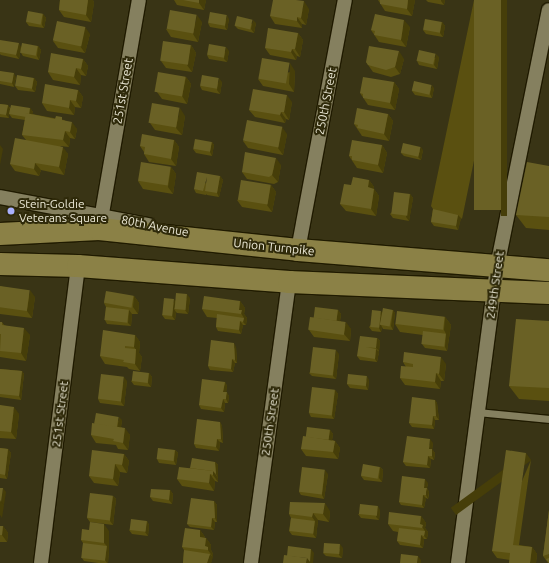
<!DOCTYPE html>
<html>
<head>
<meta charset="utf-8">
<style>
	body { margin:0 }
	#map { position:relative; width:549px; height:563px; overflow:hidden; background:#393415; font-family:Ubuntu,sans-serif }
	div>[style] { position:absolute }
	.roads { filter:drop-shadow(1px 0 #201b00) drop-shadow(-1px 0 #201b00) drop-shadow(0 1px #201b00) drop-shadow(0 -1px #201b00) }
	.service>* { height:7px; margin:-3.5px; padding:0 3.5px; transform-origin:3.5px; border-radius:3.5px; background:#85805f }
	.minor>* { height:14px; margin:-7px; padding:0 7px; transform-origin:7px; border-radius:7px; background:#85805f }
	.primary>* { height:22px; margin:-11px; padding:0 11px; transform-origin:11px; border-radius:11px; background:#8b8146 }
	.wall>* { inset:0; background:#5a5010 }
	.shaded-wall>* { inset:0; background:#463e09; transform-origin:0 0 }
	.building>* { inset:0; background:#6a6125; transform-origin:0 0 }
	.dots>* { width:11px; height:11px; translate:-50% -50%; box-sizing:border-box; border:2px solid #2f2a0a; border-radius:50% }
	span { translate:-50% -50%; white-space:nowrap; text-align:center; line-height:1.15; -webkit-text-stroke:4px #2f2a0a; paint-order:stroke }
	.street-label { font-size:12px; color:#ece9d7 }
	.poi-label { font-size:12px; color:#ece9d7 }
	.left { translate:0 -50%; text-align:left }
</style>
</head>
<body>
<div id="map">
	<div class="roads">
		<div class="service">
			<i style="left:478px;top:412px;width:71px;rotate:5.6deg"></i>
		</div>
		<div class="minor">
			<i style="left:0;top:197px;width:151px;rotate:10.7deg"></i>
			<i style="left:100px;top:225px;width:228px;rotate:-80.2deg"></i>
			<i style="left:298px;top:250px;width:254px;rotate:-79.4deg"></i>
			<i style="left:41px;top:563px;width:299px;rotate:-82.9deg"></i>
			<i style="left:251px;top:563px;width:284px;rotate:-82.3deg"></i>
			<i style="left:458px;top:563px;width:299px;rotate:-82.5deg"></i>
			<i style="left:497px;top:267px;width:262px;rotate:-78.6deg"></i>
		</div>
		<div class="primary">
			<i style="left:0;top:234px;width:99px;rotate:-2.9deg"></i>
			<i style="left:99px;top:229px;width:200px;rotate:6deg"></i>
			<i style="left:298px;top:250px;width:252px;rotate:4.6deg"></i>
			<i style="left:0;top:264px;width:78px;rotate:1.5deg"></i>
			<i style="left:78px;top:266px;width:212px;rotate:4.3deg"></i>
			<i style="left:289px;top:282px;width:260px;rotate:2.4deg"></i>
		</div>
	</div>
	<div class="wall">
		<i style="clip-path:polygon(60px 0,93px 0,94px 3px,91px 22px,64px 17px,59px 10px)"></i>
		<i style="clip-path:polygon(174px 0,206px 0,204px 10px,177px 5px)"></i>
		<i style="clip-path:polygon(378px 0,415px 0,412px 16px,385px 11px)"></i>
		<i style="clip-path:polygon(426px 0,445px 0,444px 5px,428px 2px)"></i>
		<i style="clip-path:polygon(474px 0,507px 0,462px 219px,461px 218px,458px 230px,434px 226px,431px 222px,433px 209px,431px 206px)"></i>
		<i style="clip-path:polygon(309px 9px,306px 25px,302px 24px,302px 28px,275px 24px,270px 16px)"></i>
		<i style="clip-path:polygon(43px 14px,46px 18px,44px 28px,29px 26px,26px 22px)"></i>
		<i style="clip-path:polygon(229px 19px,227px 30px,210px 27px,208px 23px)"></i>
		<i style="clip-path:polygon(202px 22px,198px 42px,171px 37px,166px 29px)"></i>
		<i style="clip-path:polygon(442px 22px,445px 26px,443px 37px,426px 34px,423px 30px)"></i>
		<i style="clip-path:polygon(256px 23px,254px 33px,238px 29px,235px 26px)"></i>
		<i style="clip-path:polygon(410px 27px,406px 47px,379px 42px,371px 30px)"></i>
		<i style="clip-path:polygon(298px 33px,303px 40px,300px 57px,297px 56px,296px 60px,270px 55px,265px 48px)"></i>
		<i style="clip-path:polygon(90px 34px,85px 53px,58px 48px,53px 41px)"></i>
		<i style="clip-path:polygon(0 43px,21px 47px,19px 59px,1px 55px,0 54px)"></i>
		<i style="clip-path:polygon(191px 45px,196px 53px,192px 72px,166px 68px,161px 61px)"></i>
		<i style="clip-path:polygon(38px 46px,41px 50px,39px 60px,23px 56px,21px 53px)"></i>
		<i style="clip-path:polygon(229px 51px,227px 62px,209px 59px,207px 55px)"></i>
		<i style="clip-path:polygon(439px 57px,437px 69px,419px 65px,417px 61px)"></i>
		<i style="clip-path:polygon(83px 59px,88px 66px,86px 76px,81px 75px,80px 85px,53px 80px,48px 72px)"></i>
		<i style="clip-path:polygon(404px 59px,400px 74px,391px 77px,373px 72px,366px 62px)"></i>
		<i style="clip-path:polygon(0 71px,16px 77px,14px 87px,0 84px)"></i>
		<i style="clip-path:polygon(295px 71px,294px 92px,263px 86px,258px 79px)"></i>
		<i style="clip-path:polygon(186px 77px,191px 84px,187px 104px,162px 99px,157px 92px)"></i>
		<i style="clip-path:polygon(34px 78px,37px 82px,35px 92px,18px 90px,15px 86px)"></i>
		<i style="clip-path:polygon(222px 82px,220px 94px,202px 90px,200px 86px)"></i>
		<i style="clip-path:polygon(394px 82px,399px 89px,395px 110px,368px 105px,360px 93px)"></i>
		<i style="clip-path:polygon(434px 88px,432px 98px,415px 95px,412px 91px)"></i>
		<i style="clip-path:polygon(78px 90px,83px 97px,81px 108px,75px 107px,74px 115px,47px 111px,42px 103px)"></i>
		<i style="clip-path:polygon(292px 102px,289px 120px,286px 119px,285px 123px,255px 117px,249px 110px)"></i>
		<i style="clip-path:polygon(0 104px,8px 105px,10px 108px,30px 108px,33px 112px,32px 114px,64px 120px,77px 129px,75px 139px,70px 138px,69px 147px,60px 146px,68px 154px,64px 175px,41px 170px,39px 176px,15px 171px,10px 164px,26px 140px,22px 135px,25px 120px,12px 118px,9px 114px,9px 118px,0 117px)"></i>
		<i style="clip-path:polygon(388px 114px,393px 121px,389px 141px,362px 136px,354px 124px)"></i>
		<i style="clip-path:polygon(185px 116px,182px 135px,155px 130px,150px 123px)"></i>
		<i style="clip-path:polygon(287px 134px,283px 155px,248px 148px,243px 141px)"></i>
		<i style="clip-path:polygon(174px 140px,179px 147px,176px 166px,149px 162px,144px 154px,144px 152px,140px 146px)"></i>
		<i style="clip-path:polygon(212px 142px,214px 145px,212px 156px,196px 153px,193px 149px)"></i>
		<i style="clip-path:polygon(382px 145px,387px 153px,383px 173px,357px 168px,349px 156px)"></i>
		<i style="clip-path:polygon(423px 150px,421px 160px,404px 156px,401px 153px)"></i>
		<i style="clip-path:polygon(281px 165px,278px 182px,274px 184px,247px 179px,242px 172px)"></i>
		<i style="clip-path:polygon(549px 166px,549px 230px,526px 228px,516px 215px)"></i>
		<i style="clip-path:polygon(171px 167px,176px 174px,173px 194px,143px 189px,138px 181px)"></i>
		<i style="clip-path:polygon(220px 176px,223px 180px,219px 197px,207px 195px,206px 194px,206px 195px,196px 193px,194px 189px)"></i>
		<i style="clip-path:polygon(369px 180px,374px 187px,374px 189px,379px 196px,376px 216px,346px 211px,340px 204px,351px 185px)"></i>
		<i style="clip-path:polygon(271px 185px,276px 192px,272px 212px,242px 207px,237px 200px)"></i>
		<i style="clip-path:polygon(410px 194px,413px 198px,409px 221px,393px 218px,390px 214px)"></i>
		<i style="clip-path:polygon(0 286px,35px 297px,32px 318px,0 314px)"></i>
		<i style="clip-path:polygon(134px 296px,139px 303px,138px 314px,132px 314px,131px 326px,107px 324px,105px 320px,106px 307px,104px 303px)"></i>
		<i style="clip-path:polygon(190px 298px,188px 314px,177px 313px,176px 312px,175px 320px,165px 319px,162px 315px,175px 301px)"></i>
		<i style="clip-path:polygon(240px 301px,245px 308px,244px 314px,247px 318px,246px 325px,243px 325px,241px 334px,218px 331px,216px 327px,217px 318px,207px 317px,202px 309px)"></i>
		<i style="clip-path:polygon(338px 310px,341px 314px,340px 321px,351px 329px,350px 341px,314px 337px,309px 330px,313px 318px)"></i>
		<i style="clip-path:polygon(393px 310px,395px 313px,393px 330px,383px 329px,382px 327px,381px 332px,372px 331px,369px 327px,382px 313px)"></i>
		<i style="clip-path:polygon(445px 317px,451px 325px,447px 351px,425px 348px,422px 344px,423px 335px,400px 332px,395px 324px)"></i>
		<i style="clip-path:polygon(549px 321px,549px 401px,519px 399px,509px 386px)"></i>
		<i style="clip-path:polygon(0 322px,2px 322px,4px 325px,30px 335px,26px 361px,0 357px)"></i>
		<i style="clip-path:polygon(135px 335px,140px 342px,139px 353px,142px 357px,140px 371px,129px 369px,127px 367px,105px 364px,100px 356px)"></i>
		<i style="clip-path:polygon(377px 338px,380px 341px,379px 351px,378px 351px,379px 352px,377px 362px,360px 360px,357px 356px)"></i>
		<i style="clip-path:polygon(236px 347px,237px 363px,235px 363px,233px 372px,210px 370px,208px 366px)"></i>
		<i style="clip-path:polygon(339px 354px,336px 379px,312px 376px,309px 373px)"></i>
		<i style="clip-path:polygon(403px 362px,446px 364px,444px 381px,441px 381px,440px 389px,405px 385px,400px 378px,406px 367px)"></i>
		<i style="clip-path:polygon(0 369px,22px 371px,24px 374px,21px 400px,0 397px)"></i>
		<i style="clip-path:polygon(149px 373px,152px 377px,151px 387px,134px 385px,131px 381px)"></i>
		<i style="clip-path:polygon(369px 380px,368px 390px,350px 388px,347px 384px)"></i>
		<i style="clip-path:polygon(127px 381px,124px 406px,100px 403px,98px 399px)"></i>
		<i style="clip-path:polygon(225px 382px,227px 386px,226px 392px,229px 396px,228px 403px,225px 403px,224px 412px,201px 409px,199px 405px)"></i>
		<i style="clip-path:polygon(335px 390px,338px 394px,334px 419px,311px 417px,309px 413px)"></i>
		<i style="clip-path:polygon(435px 400px,437px 403px,439px 420px,435px 420px,434px 429px,412px 427px,409px 423px)"></i>
		<i style="clip-path:polygon(0 405px,19px 414px,16px 439px,0 438px)"></i>
		<i style="clip-path:polygon(122px 420px,121px 427px,130px 435px,128px 450px,118px 449px,116px 445px,96px 443px,91px 435px,95px 424px)"></i>
		<i style="clip-path:polygon(220px 422px,222px 426px,223px 443px,220px 442px,219px 451px,196px 448px,194px 444px)"></i>
		<i style="clip-path:polygon(330px 430px,333px 434px,332px 440px,335px 441px,340px 448px,338px 459px,306px 456px,301px 449px,306px 437px)"></i>
		<i style="clip-path:polygon(433px 443px,432px 449px,435px 453px,434px 460px,431px 459px,430px 468px,406px 466px,403px 462px)"></i>
		<i style="clip-path:polygon(0 448px,8px 449px,11px 453px,7px 479px,0 478px)"></i>
		<i style="clip-path:polygon(175px 450px,178px 453px,176px 465px,159px 463px,157px 459px)"></i>
		<i style="clip-path:polygon(124px 454px,129px 461px,127px 473px,120px 472px,118px 486px,94px 483px,89px 476px)"></i>
		<i style="clip-path:polygon(531px 460px,519px 545px,532px 547px,537px 554px,536px 563px,509px 563px,510px 560px,497px 558px,492px 551px)"></i>
		<i style="clip-path:polygon(215px 462px,218px 465px,218px 482px,215px 481px,214px 491px,182px 486px,177px 479px,190px 468px)"></i>
		<i style="clip-path:polygon(380px 467px,383px 470px,382px 482px,364px 480px,361px 476px)"></i>
		<i style="clip-path:polygon(328px 474px,324px 499px,301px 495px,299px 492px)"></i>
		<i style="clip-path:polygon(428px 483px,427px 488px,429px 492px,429px 495px,428px 499px,426px 498px,424px 508px,401px 505px,399px 502px)"></i>
		<i style="clip-path:polygon(170px 490px,173px 494px,172px 504px,153px 501px,150px 497px)"></i>
		<i style="clip-path:polygon(113px 496px,116px 499px,113px 525px,90px 522px,87px 518px)"></i>
		<i style="clip-path:polygon(214px 501px,217px 505px,217px 522px,215px 522px,214px 530px,190px 527px,187px 524px)"></i>
		<i style="clip-path:polygon(380px 510px,379px 520px,361px 518px,358px 514px)"></i>
		<i style="clip-path:polygon(549px 510px,549px 563px,548px 563px,543px 556px)"></i>
		<i style="clip-path:polygon(330px 511px,329px 522px,318px 520px,316px 538px,292px 535px,289px 531px,291px 518px,289px 514px)"></i>
		<i style="clip-path:polygon(421px 516px,426px 523px,425px 528px,428px 532px,427px 539px,424px 539px,423px 548px,400px 545px,397px 541px,398px 532px,393px 531px,388px 524px)"></i>
		<i style="clip-path:polygon(147px 521px,149px 525px,148px 536px,132px 534px,129px 530px)"></i>
		<i style="clip-path:polygon(0 526px,3px 526px,8px 533px,7px 542px,0 542px)"></i>
		<i style="clip-path:polygon(200px 530px,205px 537px,205px 538px,206px 538px,211px 545px,211px 550px,213px 554px,211px 563px,183px 563px,184px 550px,182px 547px)"></i>
		<i style="clip-path:polygon(109px 531px,109px 550px,108px 563px,98px 563px,84px 561px,82px 558px,83px 543px,81px 540px)"></i>
		<i style="clip-path:polygon(343px 548px,342px 558px,326px 556px,323px 553px)"></i>
	</div>
	<div class="shaded-wall">
		<i style="clip-path:polygon(88px 0,93px 0,94px 3px,91px 22px,86px 15px)"></i>
		<i style="clip-path:polygon(199px 0,206px 0,204px 10px,199px 3px)"></i>
		<i style="clip-path:polygon(408px 0,415px 0,412px 16px,407px 9px)"></i>
		<i style="clip-path:polygon(441px 0,445px 0,444px 5px,441px 1px)"></i>
		<i style="left:501px;top:0;width:6px;height:216px"></i>
		<i style="clip-path:polygon(304px 1px,309px 9px,306px 25px,301px 18px)"></i>
		<i style="clip-path:polygon(43px 14px,46px 18px,44px 28px,42px 25px)"></i>
		<i style="clip-path:polygon(197px 15px,202px 22px,198px 42px,193px 34px)"></i>
		<i style="clip-path:polygon(227px 15px,229px 19px,227px 30px,225px 27px)"></i>
		<i style="clip-path:polygon(297px 17px,302px 24px,302px 28px,297px 21px)"></i>
		<i style="clip-path:polygon(253px 20px,256px 23px,254px 33px,251px 29px)"></i>
		<i style="clip-path:polygon(404px 20px,410px 27px,406px 47px,401px 40px)"></i>
		<i style="clip-path:polygon(442px 22px,445px 26px,443px 37px,440px 33px)"></i>
		<i style="clip-path:polygon(85px 27px,90px 34px,85px 53px,80px 46px)"></i>
		<i style="clip-path:polygon(298px 33px,303px 40px,300px 57px,295px 49px)"></i>
		<i style="clip-path:polygon(19px 43px,21px 47px,19px 59px,16px 55px)"></i>
		<i style="clip-path:polygon(191px 45px,196px 53px,192px 72px,187px 65px)"></i>
		<i style="clip-path:polygon(38px 46px,41px 50px,39px 60px,37px 56px)"></i>
		<i style="clip-path:polygon(226px 47px,229px 51px,227px 62px,224px 59px)"></i>
		<i style="clip-path:polygon(292px 49px,297px 56px,296px 60px,291px 52px)"></i>
		<i style="clip-path:polygon(399px 51px,404px 59px,400px 74px,395px 67px)"></i>
		<i style="clip-path:polygon(436px 54px,439px 57px,437px 69px,434px 65px)"></i>
		<i style="clip-path:polygon(83px 59px,88px 66px,86px 76px,81px 69px)"></i>
		<i style="clip-path:polygon(290px 63px,295px 71px,294px 92px,289px 84px)"></i>
		<i style="clip-path:polygon(76px 68px,81px 75px,80px 85px,74px 77px)"></i>
		<i style="clip-path:polygon(14px 73px,16px 77px,14px 87px,12px 83px)"></i>
		<i style="clip-path:polygon(186px 77px,191px 84px,187px 104px,182px 96px)"></i>
		<i style="clip-path:polygon(34px 78px,37px 82px,35px 92px,32px 89px)"></i>
		<i style="clip-path:polygon(219px 78px,222px 82px,220px 94px,217px 90px)"></i>
		<i style="clip-path:polygon(394px 82px,399px 89px,395px 110px,390px 103px)"></i>
		<i style="clip-path:polygon(432px 85px,434px 88px,432px 98px,430px 94px)"></i>
		<i style="clip-path:polygon(78px 90px,83px 97px,81px 108px,76px 101px)"></i>
		<i style="clip-path:polygon(287px 95px,292px 102px,289px 120px,284px 112px)"></i>
		<i style="clip-path:polygon(70px 100px,75px 107px,74px 115px,69px 108px)"></i>
		<i style="clip-path:polygon(8px 105px,10px 109px,9px 118px,6px 115px)"></i>
		<i style="clip-path:polygon(30px 108px,33px 112px,31px 121px,29px 117px)"></i>
		<i style="clip-path:polygon(180px 108px,185px 116px,182px 135px,176px 128px)"></i>
		<i style="clip-path:polygon(281px 112px,286px 119px,285px 123px,280px 115px)"></i>
		<i style="clip-path:polygon(388px 114px,393px 121px,389px 141px,384px 134px)"></i>
		<i style="clip-path:polygon(72px 122px,77px 129px,75px 139px,70px 132px)"></i>
		<i style="clip-path:polygon(282px 127px,287px 134px,283px 155px,278px 148px)"></i>
		<i style="clip-path:polygon(65px 131px,70px 138px,69px 147px,63px 140px)"></i>
		<i style="clip-path:polygon(174px 140px,179px 147px,176px 166px,171px 159px)"></i>
		<i style="clip-path:polygon(212px 142px,214px 145px,212px 156px,210px 152px)"></i>
		<i style="clip-path:polygon(0 145px,3px 149px,0 165px)"></i>
		<i style="clip-path:polygon(382px 145px,387px 153px,383px 173px,378px 165px)"></i>
		<i style="clip-path:polygon(63px 147px,68px 154px,64px 175px,59px 167px)"></i>
		<i style="clip-path:polygon(421px 147px,423px 150px,421px 160px,418px 157px)"></i>
		<i style="clip-path:polygon(276px 158px,281px 165px,278px 182px,272px 175px)"></i>
		<i style="clip-path:polygon(35px 163px,41px 170px,39px 176px,34px 169px)"></i>
		<i style="clip-path:polygon(171px 167px,176px 174px,173px 194px,168px 187px)"></i>
		<i style="clip-path:polygon(220px 176px,223px 180px,219px 197px,217px 193px)"></i>
		<i style="clip-path:polygon(369px 180px,374px 187px,373px 195px,368px 187px)"></i>
		<i style="clip-path:polygon(271px 185px,276px 192px,272px 212px,267px 205px)"></i>
		<i style="clip-path:polygon(374px 189px,379px 196px,376px 216px,371px 209px)"></i>
		<i style="clip-path:polygon(410px 194px,413px 198px,409px 221px,406px 217px)"></i>
		<i style="clip-path:polygon(458px 215px,461px 218px,458px 230px,456px 226px)"></i>
		<i style="clip-path:polygon(30px 290px,35px 297px,32px 318px,27px 311px)"></i>
		<i style="clip-path:polygon(187px 294px,190px 298px,188px 314px,185px 310px)"></i>
		<i style="clip-path:polygon(134px 296px,139px 303px,138px 314px,133px 307px)"></i>
		<i style="clip-path:polygon(174px 299px,177px 303px,174px 309px,176px 312px,175px 320px,172px 316px)"></i>
		<i style="clip-path:polygon(240px 301px,245px 308px,244px 314px,247px 318px,246px 325px,243px 322px,244px 318px,239px 310px)"></i>
		<i style="clip-path:polygon(129px 310px,132px 314px,131px 326px,128px 323px)"></i>
		<i style="clip-path:polygon(338px 310px,341px 314px,339px 328px,336px 324px)"></i>
		<i style="clip-path:polygon(393px 310px,395px 313px,393px 330px,391px 326px)"></i>
		<i style="clip-path:polygon(381px 311px,384px 315px,381px 325px,382px 327px,381px 332px,379px 328px)"></i>
		<i style="clip-path:polygon(445px 317px,451px 325px,447px 351px,445px 347px,446px 334px,444px 330px)"></i>
		<i style="clip-path:polygon(240px 321px,243px 325px,241px 334px,239px 330px)"></i>
		<i style="clip-path:polygon(346px 322px,351px 329px,350px 341px,344px 334px)"></i>
		<i style="clip-path:polygon(24px 328px,30px 335px,26px 361px,21px 353px)"></i>
		<i style="clip-path:polygon(135px 335px,140px 342px,139px 353px,142px 357px,140px 371px,135px 364px,136px 350px,134px 347px)"></i>
		<i style="clip-path:polygon(377px 338px,380px 341px,379px 351px,376px 348px)"></i>
		<i style="clip-path:polygon(234px 343px,236px 347px,237px 363px,235px 360px)"></i>
		<i style="clip-path:polygon(376px 349px,379px 352px,377px 362px,375px 359px)"></i>
		<i style="clip-path:polygon(336px 350px,339px 354px,336px 379px,333px 376px)"></i>
		<i style="clip-path:polygon(441px 357px,446px 364px,444px 381px,439px 374px)"></i>
		<i style="clip-path:polygon(232px 359px,235px 363px,233px 372px,231px 369px)"></i>
		<i style="clip-path:polygon(22px 371px,24px 374px,21px 400px,19px 396px)"></i>
		<i style="clip-path:polygon(149px 373px,152px 377px,151px 387px,148px 383px)"></i>
		<i style="clip-path:polygon(436px 373px,441px 381px,440px 389px,435px 382px)"></i>
		<i style="clip-path:polygon(367px 376px,369px 380px,368px 390px,366px 386px)"></i>
		<i style="clip-path:polygon(124px 377px,127px 381px,124px 406px,121px 402px)"></i>
		<i style="clip-path:polygon(225px 382px,227px 386px,226px 396px,223px 392px)"></i>
		<i style="clip-path:polygon(335px 390px,338px 394px,334px 419px,332px 416px)"></i>
		<i style="clip-path:polygon(227px 392px,229px 396px,228px 403px,226px 399px)"></i>
		<i style="clip-path:polygon(223px 399px,225px 403px,224px 412px,221px 408px)"></i>
		<i style="clip-path:polygon(435px 400px,437px 403px,439px 420px,436px 416px)"></i>
		<i style="clip-path:polygon(14px 407px,19px 414px,16px 439px,11px 432px)"></i>
		<i style="clip-path:polygon(433px 416px,435px 420px,434px 429px,432px 425px)"></i>
		<i style="clip-path:polygon(119px 417px,122px 420px,120px 434px,117px 430px)"></i>
		<i style="clip-path:polygon(220px 422px,222px 426px,223px 443px,221px 439px)"></i>
		<i style="clip-path:polygon(125px 428px,130px 435px,128px 450px,123px 443px)"></i>
		<i style="clip-path:polygon(330px 430px,333px 434px,331px 447px,328px 443px)"></i>
		<i style="clip-path:polygon(217px 439px,220px 442px,219px 451px,216px 447px)"></i>
		<i style="clip-path:polygon(430px 439px,433px 443px,432px 452px,429px 449px)"></i>
		<i style="clip-path:polygon(335px 441px,340px 448px,338px 459px,333px 452px)"></i>
		<i style="clip-path:polygon(8px 449px,11px 453px,7px 479px,5px 475px)"></i>
		<i style="clip-path:polygon(432px 449px,435px 453px,434px 460px,432px 456px)"></i>
		<i style="clip-path:polygon(175px 450px,178px 453px,176px 465px,174px 461px)"></i>
		<i style="left:526px;top:453px;width:9px;height:93px;rotate:54deg"></i>
		<i style="clip-path:polygon(124px 454px,129px 461px,127px 473px,122px 465px)"></i>
		<i style="clip-path:polygon(428px 456px,431px 459px,430px 468px,427px 465px)"></i>
		<i style="clip-path:polygon(215px 462px,218px 465px,218px 478px,216px 474px)"></i>
		<i style="clip-path:polygon(115px 464px,120px 472px,118px 486px,113px 479px)"></i>
		<i style="clip-path:polygon(380px 467px,383px 470px,382px 482px,379px 478px)"></i>
		<i style="clip-path:polygon(325px 470px,328px 474px,324px 499px,322px 495px)"></i>
		<i style="clip-path:polygon(213px 471px,218px 478px,218px 482px,213px 475px)"></i>
		<i style="clip-path:polygon(210px 474px,215px 481px,214px 491px,209px 483px)"></i>
		<i style="clip-path:polygon(425px 479px,428px 483px,427px 488px,429px 492px,428px 499px,426px 495px,424px 488px)"></i>
		<i style="clip-path:polygon(3px 488px,6px 492px,4px 505px,1px 502px)"></i>
		<i style="clip-path:polygon(170px 490px,173px 494px,172px 504px,169px 500px)"></i>
		<i style="clip-path:polygon(423px 495px,426px 498px,424px 508px,422px 505px)"></i>
		<i style="clip-path:polygon(113px 496px,116px 499px,113px 525px,110px 521px)"></i>
		<i style="clip-path:polygon(0 500px,4px 505px,2px 518px,0 515px)"></i>
		<i style="clip-path:polygon(214px 501px,217px 505px,217px 522px,215px 518px)"></i>
		<i style="clip-path:polygon(325px 503px,330px 511px,329px 522px,323px 514px)"></i>
		<i style="clip-path:polygon(378px 506px,380px 510px,379px 520px,376px 517px)"></i>
		<i style="clip-path:polygon(313px 513px,318px 520px,316px 538px,313px 534px,315px 521px,312px 517px)"></i>
		<i style="clip-path:polygon(421px 516px,426px 523px,425px 528px,428px 532px,427px 539px,424px 536px,425px 531px,420px 524px)"></i>
		<i style="clip-path:polygon(212px 518px,215px 522px,214px 530px,211px 527px)"></i>
		<i style="clip-path:polygon(147px 521px,149px 525px,148px 536px,145px 532px)"></i>
		<i style="clip-path:polygon(104px 524px,109px 531px,109px 550px,108px 563px,107px 563px,105px 560px,107px 546px,104px 543px)"></i>
		<i style="clip-path:polygon(3px 526px,8px 533px,7px 542px,2px 535px)"></i>
		<i style="clip-path:polygon(200px 530px,205px 537px,205px 544px,200px 537px)"></i>
		<i style="clip-path:polygon(421px 535px,424px 539px,423px 548px,420px 545px)"></i>
		<i style="clip-path:polygon(206px 538px,211px 545px,211px 550px,213px 554px,213px 557px,205px 546px)"></i>
		<i style="clip-path:polygon(340px 544px,343px 548px,342px 558px,339px 555px)"></i>
		<i style="clip-path:polygon(532px 547px,537px 554px,536px 563px,530px 563px)"></i>
		<i style="clip-path:polygon(311px 549px,314px 553px,313px 563px,306px 563px,307px 558px)"></i>
		<i style="clip-path:polygon(210px 554px,213px 557px,211px 563px,207px 563px)"></i>
		<i style="clip-path:polygon(418px 556px,421px 560px,421px 563px,417px 563px)"></i>
	</div>
	<div class="building">
		<i style="clip-path:polygon(60px 0,88px 0,86px 15px,59px 10px)"></i>
		<i style="clip-path:polygon(183px 0,199px 0,199px 3px)"></i>
		<i style="clip-path:polygon(273px 0,296px 0,304px 1px,301px 18px,297px 17px,297px 21px,270px 16px)"></i>
		<i style="clip-path:polygon(380px 0,408px 0,407px 9px,380px 4px)"></i>
		<i style="left:474px;top:0;width:27px;height:210px"></i>
		<i style="left:170px;top:10px;width:27px;height:19px;rotate:10deg"></i>
		<i style="left:28px;top:11px;width:15px;height:11px;rotate:11deg"></i>
		<i style="left:210px;top:12px;width:17px;height:11px;rotate:10deg"></i>
		<i style="clip-path:polygon(375px 14px,404px 20px,401px 40px,374px 35px,375px 31px,371px 30px)"></i>
		<i style="left:237px;top:16px;width:16px;height:10px;rotate:14deg"></i>
		<i style="left:425px;top:19px;width:17px;height:11px;rotate:10deg"></i>
		<i style="left:57px;top:21px;width:29px;height:20px;rotate:12deg"></i>
		<i style="clip-path:polygon(268px 28px,298px 33px,295px 49px,292px 49px,291px 52px,265px 48px)"></i>
		<i style="clip-path:polygon(0 40px,19px 43px,16px 55px,0 52px)"></i>
		<i style="left:163px;top:41px;width:28px;height:20px;rotate:8deg"></i>
		<i style="left:22px;top:43px;width:16px;height:10px;rotate:11deg"></i>
		<i style="left:209px;top:44px;width:17px;height:11px;rotate:10deg"></i>
		<i style="clip-path:polygon(369px 46px,399px 51px,395px 67px,386px 70px,368px 65px,366px 62px)"></i>
		<i style="left:419px;top:50px;width:17px;height:11px;rotate:13deg"></i>
		<i style="clip-path:polygon(51px 53px,83px 59px,81px 69px,76px 68px,74px 77px,48px 72px)"></i>
		<i style="left:262px;top:58px;width:28px;height:21px;rotate:10deg"></i>
		<i style="clip-path:polygon(0 71px,14px 73px,12px 83px,0 81px)"></i>
		<i style="left:158px;top:72px;width:28px;height:20px;rotate:10deg"></i>
		<i style="left:17px;top:75px;width:17px;height:11px;rotate:10deg"></i>
		<i style="left:202px;top:75px;width:17px;height:11px;rotate:10deg"></i>
		<i style="clip-path:polygon(363px 77px,394px 82px,390px 103px,363px 98px,363px 94px,360px 93px)"></i>
		<i style="left:414px;top:81px;width:18px;height:10px;rotate:13deg"></i>
		<i style="clip-path:polygon(45px 84px,78px 90px,76px 101px,70px 100px,69px 108px,42px 103px)"></i>
		<i style="clip-path:polygon(253px 89px,287px 95px,284px 112px,281px 112px,280px 115px,249px 110px)"></i>
		<i style="left:152px;top:103px;width:28px;height:20px;rotate:10deg"></i>
		<i style="clip-path:polygon(0 104px,8px 105px,6px 115px,0 114px)"></i>
		<i style="clip-path:polygon(11px 105px,30px 108px,29px 114px,26px 113px,26px 117px,9px 114px)"></i>
		<i style="clip-path:polygon(357px 108px,388px 114px,384px 134px,357px 128px,358px 125px,354px 124px)"></i>
		<i style="clip-path:polygon(26px 113px,55px 119px,56px 116px,62px 117px,62px 120px,72px 122px,70px 132px,65px 131px,63px 140px,22px 135px)"></i>
		<i style="left:247px;top:120px;width:36px;height:21px;rotate:11deg"></i>
		<i style="clip-path:polygon(142px 134px,174px 140px,171px 159px,144px 154px,145px 147px,140px 146px)"></i>
		<i style="clip-path:polygon(15px 138px,63px 147px,59px 167px,35px 163px,34px 169px,10px 164px)"></i>
		<i style="left:195px;top:139px;width:17px;height:10px;rotate:10deg"></i>
		<i style="clip-path:polygon(352px 140px,382px 145px,378px 165px,352px 160px,352px 156px,349px 156px)"></i>
		<i style="left:403px;top:143px;width:18px;height:10px;rotate:13deg"></i>
		<i style="clip-path:polygon(245px 152px,276px 158px,272px 175px,269px 177px,242px 172px)"></i>
		<i style="left:141px;top:162px;width:30px;height:19px;rotate:9deg"></i>
		<i style="clip-path:polygon(527px 162px,549px 166px,549px 217px,516px 215px)"></i>
		<i style="clip-path:polygon(197px 172px,220px 176px,217px 193px,205px 191px,207px 177px,203px 191px,194px 189px)"></i>
		<i style="clip-path:polygon(353px 177px,369px 180px,368px 187px,374px 189px,371px 209px,340px 204px,344px 184px,351px 185px)"></i>
		<i style="left:241px;top:180px;width:30px;height:20px;rotate:9deg"></i>
		<i style="left:394px;top:192px;width:16px;height:22px;rotate:7deg"></i>
		<i style="clip-path:polygon(433px 209px,458px 215px,456px 226px,431px 222px)"></i>
		<i style="left:0;top:286px;width:30px;height:21px;rotate:8deg"></i>
		<i style="left:106px;top:291px;width:28px;height:12px;rotate:10deg"></i>
		<i style="left:176px;top:293px;width:11px;height:16px;rotate:5deg"></i>
		<i style="clip-path:polygon(204px 296px,240px 301px,239px 310px,242px 310px,241px 314px,202px 309px)"></i>
		<i style="left:164px;top:298px;width:10px;height:17px;rotate:6deg"></i>
		<i style="left:106px;top:307px;width:23px;height:13px;rotate:7deg"></i>
		<i style="left:315px;top:307px;width:23px;height:11px;rotate:7deg"></i>
		<i style="left:383px;top:308px;width:10px;height:17px;rotate:11deg"></i>
		<i style="left:372px;top:310px;width:9px;height:17px;rotate:6deg"></i>
		<i style="left:397px;top:311px;width:48px;height:13px;rotate:7deg"></i>
		<i style="clip-path:polygon(217px 314px,244px 318px,243px 322px,240px 321px,239px 330px,216px 327px)"></i>
		<i style="left:310px;top:317px;width:36px;height:13px;rotate:8deg"></i>
		<i style="clip-path:polygon(516px 319px,549px 321px,549px 388px,509px 386px)"></i>
		<i style="clip-path:polygon(0 322px,2px 322px,2px 325px,24px 328px,21px 353px,0 351px,1px 334px,0 334px)"></i>
		<i style="clip-path:polygon(103px 330px,135px 335px,134px 347px,125px 346px,125px 348px,136px 349px,135px 364px,123px 362px,124px 360px,100px 356px)"></i>
		<i style="left:423px;top:331px;width:23px;height:13px;rotate:7deg"></i>
		<i style="clip-path:polygon(360px 336px,377px 338px,376px 348px,366px 347px,376px 349px,375px 359px,357px 356px)"></i>
		<i style="clip-path:polygon(211px 340px,234px 343px,235px 360px,232px 359px,231px 369px,208px 366px)"></i>
		<i style="left:313px;top:347px;width:23px;height:26px;rotate:7deg"></i>
		<i style="clip-path:polygon(404px 352px,441px 357px,439px 374px,436px 373px,435px 382px,400px 378px,401px 366px,413px 367px,413px 364px,403px 362px)"></i>
		<i style="clip-path:polygon(0 369px,22px 371px,19px 396px,0 394px)"></i>
		<i style="left:133px;top:371px;width:16px;height:10px;rotate:7deg"></i>
		<i style="left:101px;top:374px;width:23px;height:25px;rotate:7deg"></i>
		<i style="left:348px;top:374px;width:19px;height:10px;rotate:6deg"></i>
		<i style="clip-path:polygon(202px 379px,225px 382px,223px 392px,227px 392px,226px 396px,226px 399px,223px 399px,221px 408px,199px 405px)"></i>
		<i style="left:312px;top:387px;width:23px;height:26px;rotate:7deg"></i>
		<i style="clip-path:polygon(412px 397px,435px 400px,436px 416px,433px 416px,432px 425px,409px 423px)"></i>
		<i style="clip-path:polygon(0 405px,14px 407px,11px 432px,0 431px)"></i>
		<i style="left:96px;top:413px;width:23px;height:11px;rotate:10deg"></i>
		<i style="clip-path:polygon(197px 419px,220px 422px,221px 439px,217px 439px,216px 447px,194px 444px)"></i>
		<i style="clip-path:polygon(92px 423px,125px 428px,123px 443px,113px 441px,114px 439px,91px 435px)"></i>
		<i style="left:307px;top:427px;width:23px;height:10px;rotate:7deg"></i>
		<i style="clip-path:polygon(303px 436px,335px 441px,333px 452px,301px 449px)"></i>
		<i style="clip-path:polygon(407px 436px,430px 439px,429px 449px,432px 449px,432px 456px,428px 456px,427px 465px,403px 462px)"></i>
		<i style="clip-path:polygon(0 448px,8px 449px,5px 475px,0 474px)"></i>
		<i style="left:158px;top:448px;width:17px;height:11px;rotate:7deg"></i>
		<i style="clip-path:polygon(92px 450px,124px 454px,122px 465px,115px 464px,113px 479px,89px 476px)"></i>
		<i style="clip-path:polygon(506px 450px,526px 453px,513px 545px,532px 547px,530px 563px,509px 563px,510px 553px,492px 551px)"></i>
		<i style="clip-path:polygon(192px 458px,215px 462px,216px 474px,213px 471px,190px 468px)"></i>
		<i style="left:363px;top:464px;width:17px;height:12px;rotate:10deg"></i>
		<i style="clip-path:polygon(179px 467px,213px 471px,213px 475px,210px 474px,209px 483px,177px 479px)"></i>
		<i style="left:302px;top:467px;width:23px;height:25px;rotate:7deg"></i>
		<i style="clip-path:polygon(402px 476px,425px 479px,424px 488px,427px 488px,426px 492px,426px 495px,423px 495px,422px 505px,399px 502px)"></i>
		<i style="clip-path:polygon(0 488px,3px 488px,1px 502px,0 500px)"></i>
		<i style="clip-path:polygon(151px 489px,170px 490px,169px 500px,150px 497px)"></i>
		<i style="left:90px;top:493px;width:23px;height:25px;rotate:7deg"></i>
		<i style="clip-path:polygon(191px 498px,214px 501px,215px 518px,212px 518px,211px 527px,187px 524px)"></i>
		<i style="clip-path:polygon(290px 502px,325px 503px,323px 514px,313px 513px,312px 517px,289px 514px)"></i>
		<i style="left:360px;top:504px;width:18px;height:10px;rotate:6deg"></i>
		<i style="clip-path:polygon(549px 510px,549px 554px,543px 556px)"></i>
		<i style="clip-path:polygon(389px 512px,421px 516px,420px 524px,423px 525px,422px 528px,388px 524px)"></i>
		<i style="left:291px;top:518px;width:24px;height:13px;rotate:7deg"></i>
		<i style="left:131px;top:519px;width:16px;height:11px;rotate:7deg"></i>
		<i style="clip-path:polygon(90px 522px,104px 524px,104px 543px,81px 540px,82px 529px,89px 530px)"></i>
		<i style="clip-path:polygon(0 526px,3px 526px,2px 535px,0 535px)"></i>
		<i style="clip-path:polygon(185px 528px,200px 530px,200px 537px,206px 538px,205px 546px,208px 547px,208px 550px,182px 547px)"></i>
		<i style="clip-path:polygon(399px 528px,425px 531px,424px 536px,421px 535px,420px 545px,397px 541px)"></i>
		<i style="left:83px;top:543px;width:24px;height:15px;rotate:7deg"></i>
		<i style="left:324px;top:543px;width:16px;height:10px;rotate:4deg"></i>
		<i style="clip-path:polygon(288px 546px,311px 549px,310px 562px,307px 558px,287px 556px)"></i>
		<i style="clip-path:polygon(184px 550px,210px 554px,207px 563px,183px 563px)"></i>
		<i style="clip-path:polygon(401px 554px,418px 556px,417px 563px,400px 563px)"></i>
		<i style="clip-path:polygon(284px 555px,307px 558px,306px 563px,283px 563px)"></i>
		<i style="clip-path:polygon(549px 558px,549px 563px,546px 559px)"></i>
	</div>
	<div class="dots">
		<i style="left:11px;top:211px;background:#a9b0fc"></i>
	</div>
	<div class="street-label">
		<span style="left:123px;top:91px;rotate:-80deg">251st Street</span>
		<span style="left:326px;top:101px;rotate:-79deg">250th Street</span>
		<span style="left:155px;top:226px;rotate:11deg">80th Avenue</span>
		<span style="left:274px;top:247px;rotate:6deg">Union Turnpike</span>
		<span style="left:495px;top:285px;rotate:-82deg">249th Street</span>
		<span style="left:60px;top:414px;rotate:-83deg">251st Street</span>
		<span style="left:270px;top:422px;rotate:-82deg">250th Street</span>
	</div>
	<div class="poi-label">
		<span class="left" style="left:19px;top:211px">Stein-Goldie<br>Veterans Square</span>
	</div>
</div>
</body>
</html>
